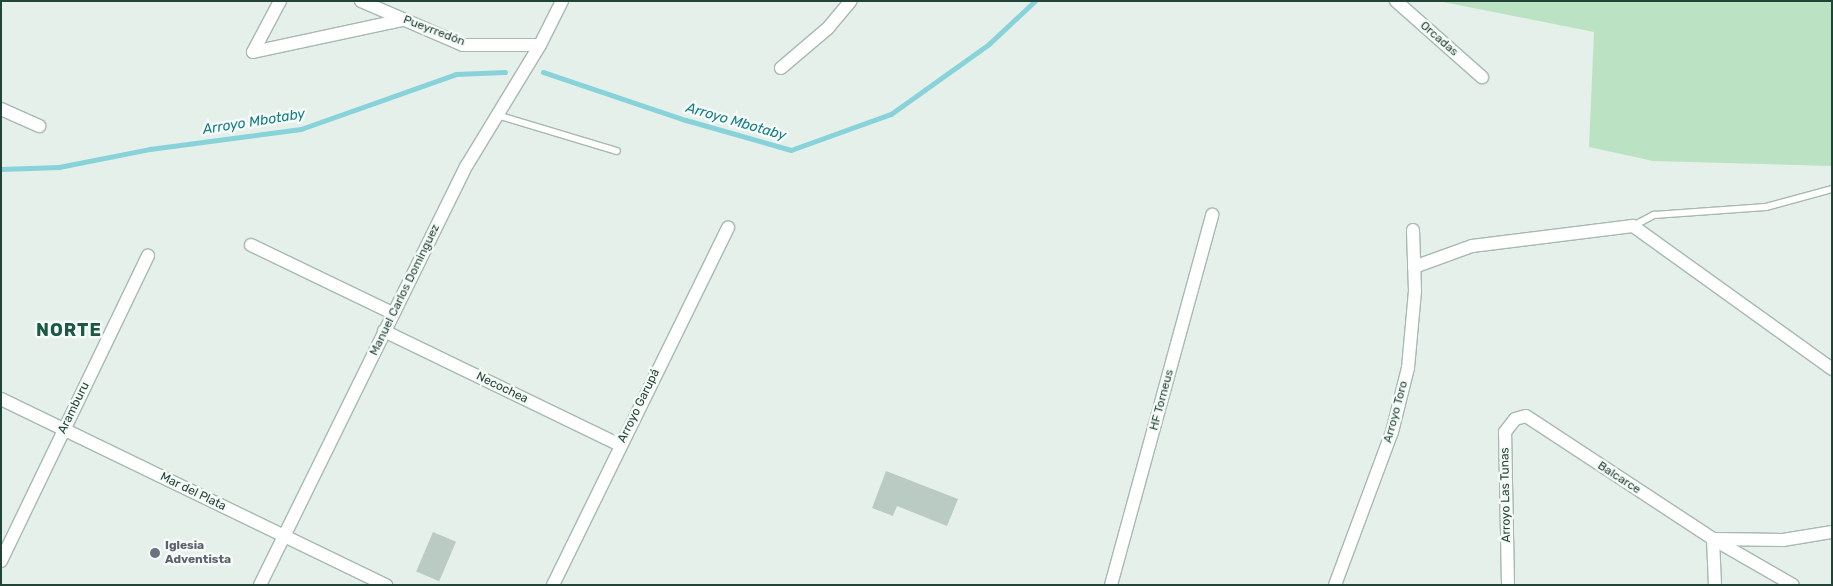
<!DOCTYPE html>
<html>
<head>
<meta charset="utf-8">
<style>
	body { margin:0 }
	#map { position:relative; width:1833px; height:586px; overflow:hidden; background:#e5f0ea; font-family:Rubik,sans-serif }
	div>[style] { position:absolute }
	.green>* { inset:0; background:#bce2c4 }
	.stream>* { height:4.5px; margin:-2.25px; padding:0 2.25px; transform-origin:2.25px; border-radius:2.25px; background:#88d3d9 }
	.building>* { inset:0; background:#bacbc3; transform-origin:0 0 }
	.roads { filter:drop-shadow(1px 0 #a7b9b1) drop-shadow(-1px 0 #a7b9b1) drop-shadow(0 1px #a7b9b1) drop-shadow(0 -1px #a7b9b1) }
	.lane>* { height:6px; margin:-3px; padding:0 3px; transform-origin:3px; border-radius:3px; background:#fff }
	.street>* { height:12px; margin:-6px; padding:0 6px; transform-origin:6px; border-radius:6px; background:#fff }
	.dots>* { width:14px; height:14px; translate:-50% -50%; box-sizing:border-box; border:2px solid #f6fbf8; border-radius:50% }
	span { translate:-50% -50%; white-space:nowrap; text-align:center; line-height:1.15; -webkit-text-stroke:5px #f6fbf8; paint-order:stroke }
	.street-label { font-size:12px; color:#224438 }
	.worship-label { font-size:12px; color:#5b616d; font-weight:700 }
	.left { translate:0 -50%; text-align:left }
	.water-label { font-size:14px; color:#147d87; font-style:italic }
	.district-label { font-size:18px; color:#1b5945; font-weight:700; letter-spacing:1px }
	.frame { position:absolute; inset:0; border:2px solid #224438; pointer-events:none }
</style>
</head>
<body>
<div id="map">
	<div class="green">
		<i style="clip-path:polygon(1438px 1px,1832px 1px,1832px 166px,1653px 161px,1589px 147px,1594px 32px)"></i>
	</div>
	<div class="stream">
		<i style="left:543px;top:72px;width:151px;rotate:18.6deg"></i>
		<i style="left:686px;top:120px;width:109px;rotate:15.9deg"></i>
		<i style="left:791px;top:150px;width:106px;rotate:-19.8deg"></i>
		<i style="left:891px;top:114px;width:120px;rotate:-35.5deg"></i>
		<i style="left:989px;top:44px;width:63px;rotate:-43.1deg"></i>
		<i style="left:1px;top:169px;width:58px;rotate:-2deg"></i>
		<i style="left:59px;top:167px;width:93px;rotate:-11.2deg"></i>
		<i style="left:150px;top:149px;width:152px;rotate:-7.5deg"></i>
		<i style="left:301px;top:129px;width:164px;rotate:-19.5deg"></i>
		<i style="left:456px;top:74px;width:49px;rotate:-2.3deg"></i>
	</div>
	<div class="building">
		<i style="clip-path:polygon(886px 471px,958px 499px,947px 526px,897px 506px,893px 516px,872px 508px)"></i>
		<i style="left:433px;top:532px;width:25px;height:43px;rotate:23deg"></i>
	</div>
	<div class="roads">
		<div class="lane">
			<i style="left:497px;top:115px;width:125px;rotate:16.7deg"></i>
			<i style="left:1633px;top:226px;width:24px;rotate:-28deg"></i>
			<i style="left:1654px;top:215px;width:112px;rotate:-4.1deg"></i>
			<i style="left:1766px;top:207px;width:68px;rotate:-15.3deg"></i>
		</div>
		<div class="street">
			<i style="left:361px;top:1px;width:111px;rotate:23.3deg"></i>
			<i style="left:463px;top:45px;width:77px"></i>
			<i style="left:1396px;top:1px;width:115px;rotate:41.5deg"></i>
			<i style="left:253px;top:52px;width:152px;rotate:-12.1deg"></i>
			<i style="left:253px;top:52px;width:58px;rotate:-62.1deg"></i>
			<i style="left:781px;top:68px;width:62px;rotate:-40.4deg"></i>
			<i style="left:828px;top:28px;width:35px;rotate:-50deg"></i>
			<i style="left:1px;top:109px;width:42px;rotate:24.1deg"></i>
			<i style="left:251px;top:245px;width:157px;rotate:25.7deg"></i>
			<i style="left:1414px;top:267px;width:62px;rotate:-19.9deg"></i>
			<i style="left:1472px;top:246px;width:162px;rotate:-7.1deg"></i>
			<i style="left:1633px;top:226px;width:245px;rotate:35.7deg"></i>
			<i style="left:384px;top:331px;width:262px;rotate:25.8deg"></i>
			<i style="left:1px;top:399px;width:428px;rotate:25.8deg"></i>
			<i style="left:1713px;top:539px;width:46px;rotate:87.5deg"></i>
			<i style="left:1715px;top:539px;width:68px;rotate:0.8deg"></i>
			<i style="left:1783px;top:540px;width:50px;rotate:-9.3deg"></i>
			<i style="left:1px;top:561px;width:339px;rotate:-64.3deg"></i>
			<i style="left:260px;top:585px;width:468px;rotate:-63.8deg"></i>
			<i style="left:467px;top:165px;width:140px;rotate:-58.7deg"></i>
			<i style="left:540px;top:45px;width:49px;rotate:-63.4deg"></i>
			<i style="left:553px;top:585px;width:398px;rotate:-63.9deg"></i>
			<i style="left:1111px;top:585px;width:384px;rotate:-74.7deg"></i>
			<i style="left:1335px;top:585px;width:163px;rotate:-69.6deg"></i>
			<i style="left:1392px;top:432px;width:66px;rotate:-76deg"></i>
			<i style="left:1408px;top:368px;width:77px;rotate:-84.8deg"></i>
			<i style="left:1415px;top:291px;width:61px;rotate:-91.9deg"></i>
			<i style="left:1508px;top:585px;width:153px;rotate:-91.1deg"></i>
			<i style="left:1505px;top:432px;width:16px;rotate:-52deg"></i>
			<i style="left:1515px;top:419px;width:11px;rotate:-15deg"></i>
			<i style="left:1526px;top:416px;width:224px;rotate:33.3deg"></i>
			<i style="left:1713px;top:539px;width:92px;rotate:29.9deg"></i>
		</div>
	</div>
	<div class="dots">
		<i style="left:155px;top:553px;background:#6b7280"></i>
	</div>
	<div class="street-label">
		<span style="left:434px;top:31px;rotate:21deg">Pueyrredón</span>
		<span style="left:1439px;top:39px;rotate:41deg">Orcadas</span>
		<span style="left:405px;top:290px;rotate:-64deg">Manuel Carlos Dominguez</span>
		<span style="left:502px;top:388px;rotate:26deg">Necochea</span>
		<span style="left:1162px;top:400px;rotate:-75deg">HF Torneus</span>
		<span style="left:639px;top:406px;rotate:-64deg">Arroyo Garupá</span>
		<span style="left:74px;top:408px;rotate:-64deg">Aramburu</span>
		<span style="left:1396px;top:412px;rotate:-75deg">Arroyo Toro</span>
		<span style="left:1619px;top:478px;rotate:33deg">Balcarce</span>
		<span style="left:193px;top:492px;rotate:26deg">Mar del Plata</span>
		<span style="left:1506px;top:495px;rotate:-91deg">Arroyo Las Tunas</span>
	</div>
	<div class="worship-label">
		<span class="left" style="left:165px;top:553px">Iglesia<br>Adventista</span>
	</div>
	<div class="water-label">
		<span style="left:254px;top:122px;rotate:-9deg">Arroyo Mbotaby</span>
		<span style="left:736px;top:122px;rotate:16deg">Arroyo Mbotaby</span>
	</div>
	<div class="district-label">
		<span style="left:69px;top:330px">NORTE</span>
	</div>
	<div class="frame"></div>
</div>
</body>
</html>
